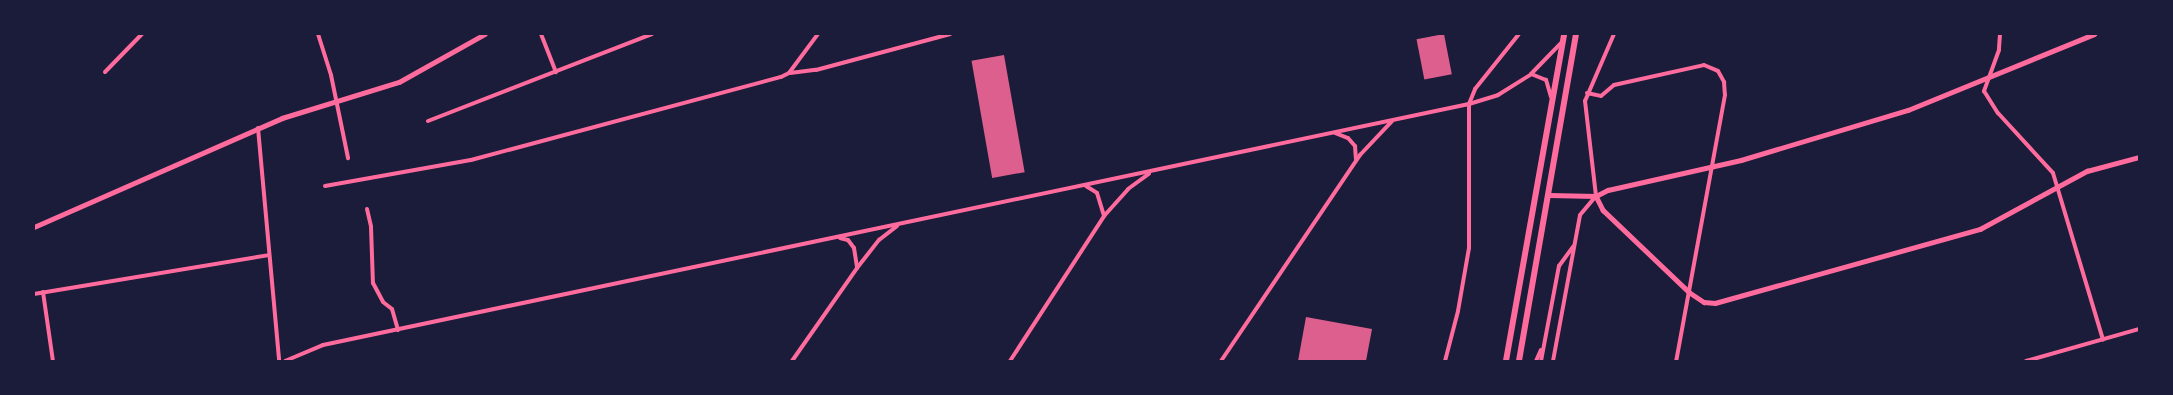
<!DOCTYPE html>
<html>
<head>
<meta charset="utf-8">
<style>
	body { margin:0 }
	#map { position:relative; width:2173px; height:395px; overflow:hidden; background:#1b1b3a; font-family:"Exo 2",sans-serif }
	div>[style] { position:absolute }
	.building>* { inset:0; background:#dd5f8e; transform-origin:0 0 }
	.minor>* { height:4px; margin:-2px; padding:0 2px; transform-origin:2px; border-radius:2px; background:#ff6b9d }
	.tertiary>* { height:4.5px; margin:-2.25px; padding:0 2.25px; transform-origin:2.25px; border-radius:2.25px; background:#ff6b9d }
	.primary>* { height:5.5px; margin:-2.75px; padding:0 2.75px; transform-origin:2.75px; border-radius:2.75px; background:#ff6b9d }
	span { translate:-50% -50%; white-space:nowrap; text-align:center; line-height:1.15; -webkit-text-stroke:4px #1b1b3a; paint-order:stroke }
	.frame { position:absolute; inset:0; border:35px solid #1b1b3a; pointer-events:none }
</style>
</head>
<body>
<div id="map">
	<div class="building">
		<i style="left:1444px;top:34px;width:41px;height:28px;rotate:79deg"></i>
		<i style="left:1004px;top:55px;width:119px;height:33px;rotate:80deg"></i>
		<i style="clip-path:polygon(1306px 317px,1372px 329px,1366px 361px,1298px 361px)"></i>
	</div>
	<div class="minor">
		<i style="left:318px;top:34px;width:43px;rotate:72.4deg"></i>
		<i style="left:331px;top:75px;width:85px;rotate:78.4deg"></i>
		<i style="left:541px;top:34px;width:41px;rotate:68.5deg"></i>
		<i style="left:2000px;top:34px;width:16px;rotate:94deg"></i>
		<i style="left:1999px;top:50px;width:44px;rotate:110.1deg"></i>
		<i style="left:1984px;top:91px;width:26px;rotate:58deg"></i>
		<i style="left:1998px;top:113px;width:81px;rotate:47.5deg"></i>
		<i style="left:2053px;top:173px;width:174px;rotate:73.3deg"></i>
		<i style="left:105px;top:72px;width:53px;rotate:-45.8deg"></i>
		<i style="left:790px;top:73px;width:26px;rotate:-7deg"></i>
		<i style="left:816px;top:70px;width:139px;rotate:-15deg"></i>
		<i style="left:1587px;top:93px;width:14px;rotate:12deg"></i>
		<i style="left:1601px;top:96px;width:17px;rotate:-40deg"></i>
		<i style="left:1614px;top:85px;width:92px;rotate:-12.5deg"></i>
		<i style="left:1704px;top:65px;width:15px;rotate:23deg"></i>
		<i style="left:1718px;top:71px;width:13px;rotate:61deg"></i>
		<i style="left:1724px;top:82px;width:13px;rotate:86deg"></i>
		<i style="left:1725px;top:95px;width:270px;rotate:100.4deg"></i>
		<i style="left:1551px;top:97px;width:18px;rotate:-106deg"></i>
		<i style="left:1546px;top:80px;width:16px;rotate:-158deg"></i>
		<i style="left:1531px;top:74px;width:43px;rotate:-45.9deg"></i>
		<i style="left:428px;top:121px;width:240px;rotate:-21.2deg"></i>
		<i style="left:258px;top:128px;width:234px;rotate:84.8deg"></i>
		<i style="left:1335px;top:133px;width:14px;rotate:21deg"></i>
		<i style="left:1348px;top:138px;width:11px;rotate:49deg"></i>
		<i style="left:1355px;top:146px;width:13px;rotate:86deg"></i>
		<i style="left:325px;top:186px;width:148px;rotate:-10.1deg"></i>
		<i style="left:471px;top:160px;width:321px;rotate:-15deg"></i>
		<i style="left:781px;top:77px;width:9px;rotate:-27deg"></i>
		<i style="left:789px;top:73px;width:49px;rotate:-53.4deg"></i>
		<i style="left:1086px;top:186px;width:13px;rotate:32deg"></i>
		<i style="left:1097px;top:193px;width:24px;rotate:73deg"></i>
		<i style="left:367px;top:209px;width:18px;rotate:77deg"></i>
		<i style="left:371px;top:227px;width:56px;rotate:88deg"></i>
		<i style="left:373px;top:283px;width:21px;rotate:62deg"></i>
		<i style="left:383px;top:302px;width:11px;rotate:38deg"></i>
		<i style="left:392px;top:309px;width:22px;rotate:74deg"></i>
		<i style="left:840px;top:238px;width:8px;rotate:14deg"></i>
		<i style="left:848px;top:240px;width:10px;rotate:53deg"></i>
		<i style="left:854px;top:248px;width:20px;rotate:81deg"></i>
		<i style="left:43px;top:292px;width:70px;rotate:81.8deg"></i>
		<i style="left:34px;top:294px;width:238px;rotate:-9.4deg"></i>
		<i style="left:285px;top:361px;width:41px;rotate:-22.8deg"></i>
		<i style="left:323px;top:345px;width:1171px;rotate:-11.88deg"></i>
		<i style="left:1469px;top:104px;width:30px;rotate:-17deg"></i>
		<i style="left:1498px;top:95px;width:39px;rotate:-32deg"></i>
		<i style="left:792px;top:361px;width:113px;rotate:-55deg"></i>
		<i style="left:857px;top:268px;width:36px;rotate:-52deg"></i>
		<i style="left:879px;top:240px;width:23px;rotate:-38deg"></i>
		<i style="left:1010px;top:361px;width:173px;rotate:-57deg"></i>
		<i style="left:1104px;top:216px;width:36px;rotate:-48deg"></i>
		<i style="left:1128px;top:189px;width:26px;rotate:-36deg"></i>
		<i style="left:1221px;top:361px;width:249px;rotate:-56deg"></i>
		<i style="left:1360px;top:155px;width:47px;rotate:-46.7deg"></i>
		<i style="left:1445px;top:361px;width:52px;rotate:-75.4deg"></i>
		<i style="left:1458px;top:311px;width:64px;rotate:-80.1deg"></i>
		<i style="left:1469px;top:248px;width:144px;rotate:-90deg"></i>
		<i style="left:1469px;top:104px;width:16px;rotate:-68deg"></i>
		<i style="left:1475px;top:89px;width:70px;rotate:-51.3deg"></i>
		<i style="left:1536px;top:361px;width:12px;rotate:-66deg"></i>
		<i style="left:1541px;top:361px;width:97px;rotate:-79.3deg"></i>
		<i style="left:1559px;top:266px;width:24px;rotate:-54deg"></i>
		<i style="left:1553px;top:361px;width:148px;rotate:-79.5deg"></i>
		<i style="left:1580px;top:215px;width:25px;rotate:-50deg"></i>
		<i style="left:1596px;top:196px;width:96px;rotate:-96.6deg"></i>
		<i style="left:1585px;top:101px;width:73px;rotate:-66.6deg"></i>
		<i style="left:2026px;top:361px;width:117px;rotate:-15.8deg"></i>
	</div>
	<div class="tertiary">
		<i style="left:1549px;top:195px;width:47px;rotate:1.2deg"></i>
		<i style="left:1596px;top:196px;width:13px;rotate:-27deg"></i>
		<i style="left:1608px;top:190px;width:136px;rotate:-12.7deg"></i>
		<i style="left:1741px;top:160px;width:174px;rotate:-16.7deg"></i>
		<i style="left:1908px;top:110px;width:201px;rotate:-22.2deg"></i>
		<i style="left:1596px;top:196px;width:16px;rotate:63deg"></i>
		<i style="left:1603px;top:210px;width:119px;rotate:43.6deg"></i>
		<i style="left:1689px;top:292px;width:18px;rotate:34deg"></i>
		<i style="left:1704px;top:302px;width:11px;rotate:5deg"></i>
		<i style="left:1715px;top:303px;width:275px;rotate:-15.6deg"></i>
		<i style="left:1980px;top:229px;width:122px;rotate:-28.5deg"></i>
		<i style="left:2087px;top:171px;width:54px;rotate:-15.1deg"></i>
		<i style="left:34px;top:227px;width:271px;rotate:-23.7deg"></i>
		<i style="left:282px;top:118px;width:122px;rotate:-17.1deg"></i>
		<i style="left:399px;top:82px;width:98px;rotate:-29.2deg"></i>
	</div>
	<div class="primary">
		<i style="left:1506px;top:361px;width:332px;rotate:-79.9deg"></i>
		<i style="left:1519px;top:361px;width:332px;rotate:-80.1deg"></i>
	</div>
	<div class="frame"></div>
</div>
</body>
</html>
